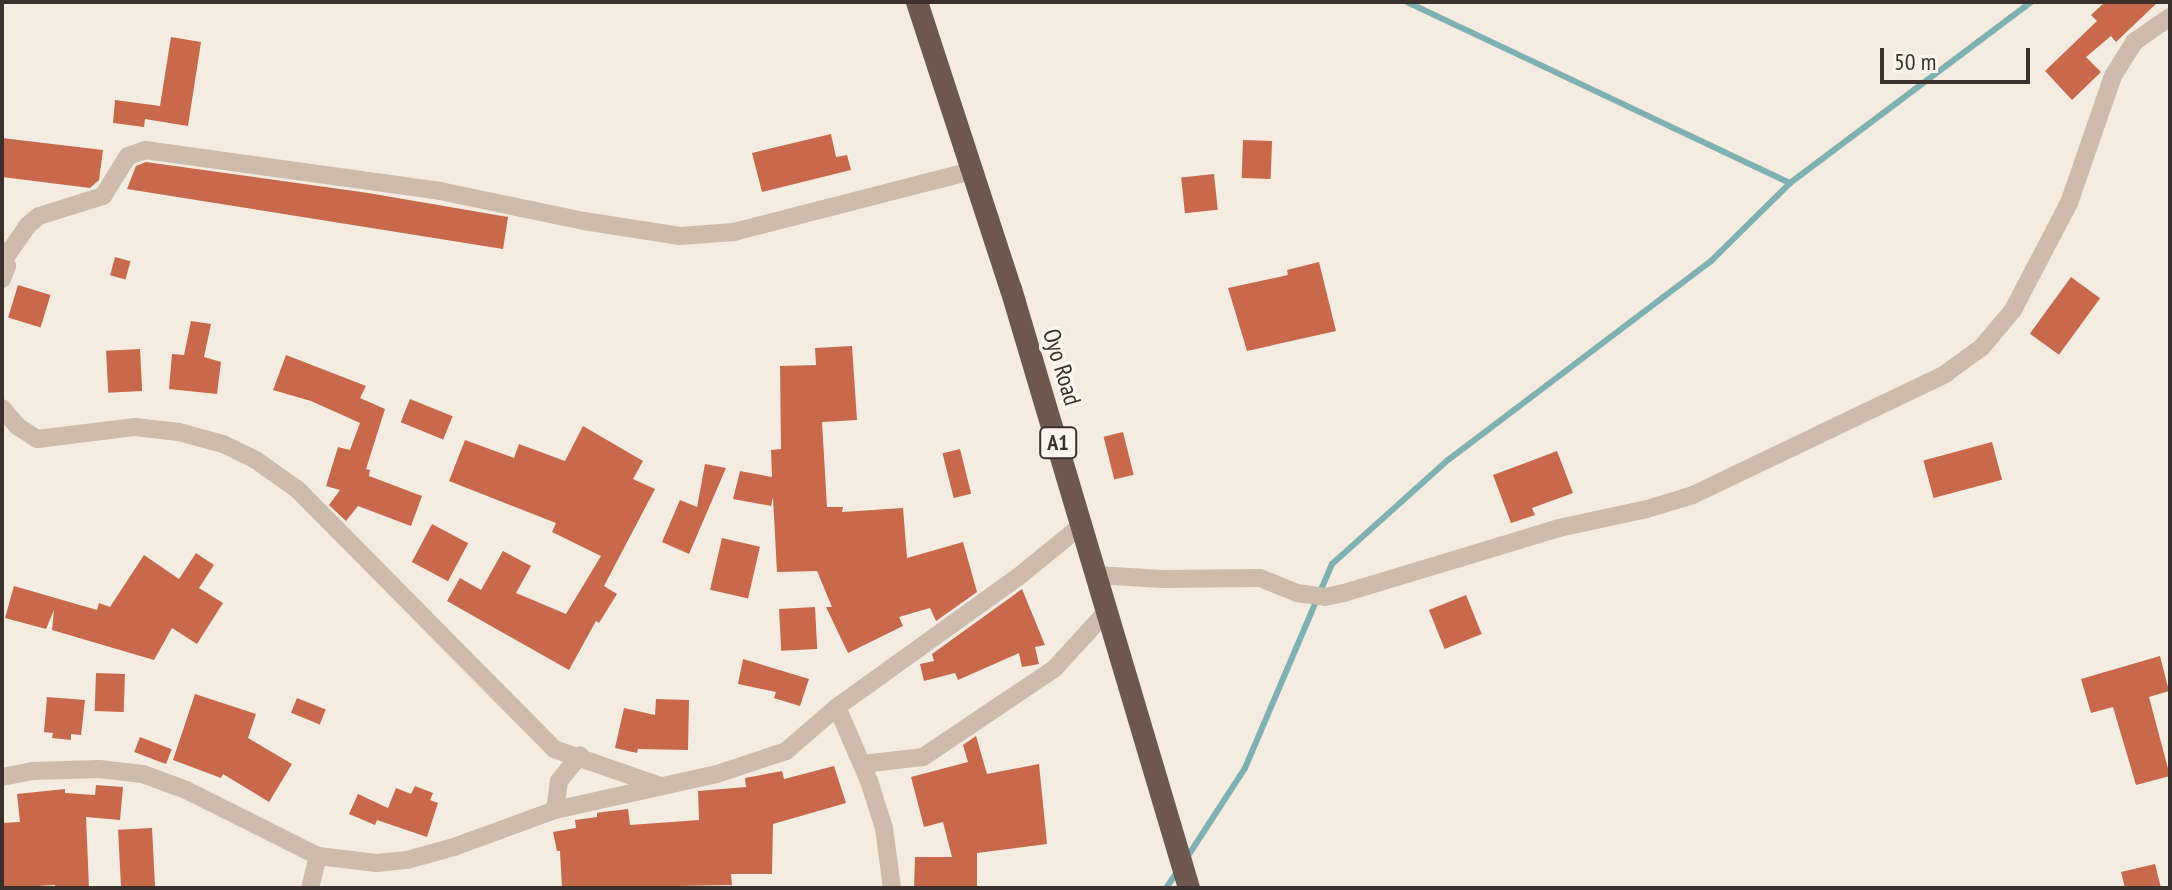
<!DOCTYPE html>
<html>
<head>
<meta charset="utf-8">
<style>
	body { margin:0 }
	#map { position:relative; width:2172px; height:890px; overflow:hidden; background:#f4ebe1; font-family:"PT Sans Narrow",sans-serif }
	div>[style] { position:absolute }
	.stream>* { height:6px; margin:-3px; padding:0 3px; transform-origin:3px; border-radius:3px; background:#7fb0b2 }
	.building>* { inset:0; background:#c8694b; transform-origin:0 0 }
	.minor>* { height:18px; margin:-9px; padding:0 9px; transform-origin:9px; border-radius:9px; background:#cdbbac }
	.trunk>* { height:22px; margin:-11px; padding:0 11px; transform-origin:11px; border-radius:11px; background:#6c584f }
	span { translate:-50% -50%; white-space:nowrap; text-align:center; line-height:1.15; -webkit-text-stroke:7px #fbf5ee; paint-order:stroke }
	.shield-label span { padding:2px 6px; background:#fbf5ee; border:2px solid; border-radius:6px; -webkit-text-stroke-width:0 }
	.shield-label { font-size:22px; color:#3b302b; font-weight:700 }
	.street-label { font-size:24px; color:#3b302b }
	.frame { position:absolute; inset:0; border:4px solid #3b302b; pointer-events:none }
	.scale { position:absolute; left:1880px; top:48px; width:150px; height:36px; box-sizing:border-box; border:4px solid #3b302b; border-top:0; padding-left:10px; font-size:24px; line-height:28px; white-space:nowrap; color:#3b302b; -webkit-text-stroke:6px #fbf5ee; paint-order:stroke }
</style>
</head>
<body>
<div id="map">
	<div class="stream">
		<i style="left:1407px;top:2px;width:424px;rotate:25.3deg"></i>
		<i style="left:1186px;top:859px;width:108px;rotate:-57deg"></i>
		<i style="left:1245px;top:768px;width:222px;rotate:-66.9deg"></i>
		<i style="left:1332px;top:564px;width:156px;rotate:-41.9deg"></i>
		<i style="left:1448px;top:460px;width:330px;rotate:-37.1deg"></i>
		<i style="left:1711px;top:261px;width:111px;rotate:-44.6deg"></i>
		<i style="left:1790px;top:183px;width:301px;rotate:-36.9deg"></i>
		<i style="left:1166px;top:888px;width:21px;rotate:-55deg"></i>
	</div>
	<div class="building">
		<i style="clip-path:polygon(2105px 2px,2158px 2px,2116px 42px,2111px 36px,2086px 57px,2101px 72px,2072px 100px,2045px 71px,2097px 21px,2091px 15px)"></i>
		<i style="clip-path:polygon(171px 37px,201px 42px,188px 126px,145px 119px,144px 127px,113px 123px,115px 100px,160px 106px)"></i>
		<i style="clip-path:polygon(831px 134px,836px 157px,847px 155px,851px 170px,762px 192px,752px 153px)"></i>
		<i style="clip-path:polygon(2px 138px,103px 150px,99px 180px,90px 188px,2px 177px)"></i>
		<i style="left:1243px;top:140px;width:29px;height:38px;rotate:2deg"></i>
		<i style="clip-path:polygon(146px 162px,368px 193px,508px 217px,503px 249px,127px 189px,136px 166px)"></i>
		<i style="left:1214px;top:174px;width:36px;height:33px;rotate:84deg"></i>
		<i style="left:115px;top:257px;width:16px;height:19px;rotate:15deg"></i>
		<i style="clip-path:polygon(1319px 262px,1336px 331px,1247px 351px,1228px 288px,1288px 275px,1287px 270px)"></i>
		<i style="left:2071px;top:277px;width:36px;height:70px;rotate:36deg"></i>
		<i style="left:18px;top:285px;width:34px;height:34px;rotate:17deg"></i>
		<i style="clip-path:polygon(191px 321px,211px 324px,204px 357px,221px 362px,217px 394px,169px 389px,172px 354px,184px 355px)"></i>
		<i style="clip-path:polygon(852px 346px,857px 420px,822px 422px,827px 507px,843px 507px,842px 512px,903px 508px,907px 558px,963px 542px,977px 592px,936px 621px,930px 608px,899px 617px,903px 626px,848px 653px,826px 607px,832px 607px,817px 571px,777px 572px,773px 497px,771px 506px,733px 499px,740px 471px,772px 477px,771px 450px,781px 449px,780px 366px,816px 365px,815px 348px)"></i>
		<i style="left:140px;top:349px;width:42px;height:34px;rotate:87deg"></i>
		<i style="clip-path:polygon(286px 355px,366px 386px,360px 398px,385px 409px,366px 469px,370px 470px,369px 476px,422px 496px,411px 526px,358px 506px,346px 521px,329px 505px,340px 490px,326px 486px,338px 447px,350px 450px,360px 423px,311px 401px,273px 390px)"></i>
		<i style="left:410px;top:399px;width:46px;height:25px;rotate:22deg"></i>
		<i style="clip-path:polygon(583px 426px,643px 461px,633px 479px,655px 489px,604px 586px,617px 594px,599px 623px,596px 621px,569px 670px,447px 601px,460px 578px,481px 590px,503px 551px,531px 566px,516px 593px,566px 614px,601px 556px,552px 532px,556px 523px,449px 481px,465px 440px,514px 458px,519px 444px,565px 461px)"></i>
		<i style="left:1123px;top:432px;width:44px;height:20px;rotate:76deg"></i>
		<i style="left:1992px;top:442px;width:39px;height:71px;rotate:75deg"></i>
		<i style="left:960px;top:449px;width:46px;height:18px;rotate:76deg"></i>
		<i style="clip-path:polygon(1557px 451px,1573px 493px,1532px 508px,1535px 515px,1511px 523px,1493px 475px)"></i>
		<i style="clip-path:polygon(705px 464px,726px 468px,689px 554px,662px 542px,680px 500px,697px 507px)"></i>
		<i style="left:432px;top:524px;width:41px;height:43px;rotate:28deg"></i>
		<i style="left:722px;top:538px;width:39px;height:53px;rotate:13deg"></i>
		<i style="clip-path:polygon(196px 553px,214px 565px,199px 588px,223px 603px,197px 644px,172px 628px,154px 660px,52px 630px,54px 610px,46px 629px,5px 618px,14px 586px,97px 610px,99px 603px,110px 607px,144px 555px,179px 579px)"></i>
		<i style="clip-path:polygon(1022px 589px,1045px 645px,1035px 647px,1039px 664px,1022px 667px,1019px 653px,958px 680px,955px 673px,924px 681px,920px 664px,934px 661px,932px 654px)"></i>
		<i style="left:1466px;top:595px;width:42px;height:40px;rotate:68deg"></i>
		<i style="left:815px;top:607px;width:42px;height:36px;rotate:87deg"></i>
		<i style="clip-path:polygon(2160px 656px,2169px 691px,2149px 697px,2170px 776px,2136px 785px,2113px 707px,2091px 713px,2081px 679px)"></i>
		<i style="clip-path:polygon(743px 659px,809px 679px,800px 706px,774px 698px,776px 692px,738px 684px)"></i>
		<i style="left:96px;top:673px;width:29px;height:38px;rotate:2deg"></i>
		<i style="clip-path:polygon(195px 694px,256px 714px,248px 738px,292px 764px,269px 802px,223px 774px,221px 778px,173px 760px)"></i>
		<i style="clip-path:polygon(47px 697px,85px 700px,81px 735px,71px 734px,71px 740px,52px 738px,53px 733px,44px 732px)"></i>
		<i style="left:297px;top:698px;width:31px;height:16px;rotate:22deg"></i>
		<i style="clip-path:polygon(656px 699px,689px 700px,688px 750px,638px 749px,637px 753px,615px 748px,624px 708px,655px 715px)"></i>
		<i style="clip-path:polygon(976px 736px,987px 774px,1039px 764px,1047px 844px,977px 853px,977px 888px,914px 888px,915px 857px,952px 857px,943px 822px,924px 827px,911px 777px,968px 762px,963px 745px)"></i>
		<i style="left:140px;top:737px;width:34px;height:16px;rotate:21deg"></i>
		<i style="clip-path:polygon(834px 766px,846px 803px,773px 824px,772px 874px,731px 874px,732px 885px,562px 888px,560px 851px,557px 851px,553px 832px,576px 828px,575px 820px,597px 817px,597px 813px,603px 812px,628px 809px,630px 825px,699px 820px,698px 791px,746px 787px,745px 778px,782px 771px,784px 779px)"></i>
		<i style="clip-path:polygon(96px 785px,123px 787px,120px 820px,86px 817px,89px 888px,55px 888px,55px 885px,2px 888px,2px 823px,20px 822px,17px 794px,65px 789px,65px 793px,95px 795px)"></i>
		<i style="clip-path:polygon(415px 786px,433px 793px,430px 800px,438px 803px,427px 837px,377px 820px,375px 825px,349px 814px,358px 794px,388px 808px,396px 788px,411px 794px)"></i>
		<i style="left:152px;top:828px;width:60px;height:34px;rotate:87deg"></i>
		<i style="clip-path:polygon(2155px 864px,2161px 888px,2125px 888px,2121px 872px)"></i>
	</div>
	<div class="minor">
		<i style="left:2px;top:251px;width:16px;rotate:72deg"></i>
		<i style="left:7px;top:266px;width:14px;rotate:111deg"></i>
		<i style="left:5px;top:258px;width:39px;rotate:-55deg"></i>
		<i style="left:27px;top:226px;width:16px;rotate:-40deg"></i>
		<i style="left:39px;top:216px;width:67px;rotate:-17.4deg"></i>
		<i style="left:103px;top:196px;width:47px;rotate:-58deg"></i>
		<i style="left:128px;top:156px;width:18px;rotate:-19deg"></i>
		<i style="left:145px;top:150px;width:298px;rotate:7.9deg"></i>
		<i style="left:440px;top:191px;width:147px;rotate:11.8deg"></i>
		<i style="left:584px;top:221px;width:97px;rotate:8.9deg"></i>
		<i style="left:680px;top:236px;width:54px;rotate:-4.2deg"></i>
		<i style="left:734px;top:232px;width:246px;rotate:-14.4deg"></i>
		<i style="left:2px;top:408px;width:23px;rotate:50deg"></i>
		<i style="left:17px;top:426px;width:24px;rotate:33deg"></i>
		<i style="left:37px;top:439px;width:99px;rotate:-7deg"></i>
		<i style="left:135px;top:427px;width:44px;rotate:6.5deg"></i>
		<i style="left:179px;top:432px;width:46px;rotate:15.3deg"></i>
		<i style="left:223px;top:444px;width:37px;rotate:26deg"></i>
		<i style="left:256px;top:460px;width:52px;rotate:35.5deg"></i>
		<i style="left:298px;top:490px;width:364px;rotate:45.3deg"></i>
		<i style="left:554px;top:749px;width:112px;rotate:19.2deg"></i>
		<i style="left:1097px;top:575px;width:65px;rotate:3.5deg"></i>
		<i style="left:1162px;top:579px;width:98px;rotate:-0.6deg"></i>
		<i style="left:1260px;top:578px;width:40px;rotate:22deg"></i>
		<i style="left:1297px;top:593px;width:28px;rotate:8deg"></i>
		<i style="left:1325px;top:597px;width:19px;rotate:-12deg"></i>
		<i style="left:1344px;top:593px;width:225px;rotate:-16.8deg"></i>
		<i style="left:1559px;top:528px;width:90px;rotate:-12.2deg"></i>
		<i style="left:1647px;top:509px;width:48px;rotate:-16.9deg"></i>
		<i style="left:1693px;top:495px;width:280px;rotate:-25.6deg"></i>
		<i style="left:1945px;top:374px;width:46px;rotate:-36.1deg"></i>
		<i style="left:1982px;top:347px;width:48px;rotate:-50deg"></i>
		<i style="left:2013px;top:310px;width:121px;rotate:-62.4deg"></i>
		<i style="left:2069px;top:203px;width:134px;rotate:-70.9deg"></i>
		<i style="left:2113px;top:76px;width:40px;rotate:-58deg"></i>
		<i style="left:2134px;top:42px;width:44px;rotate:-34.8deg"></i>
		<i style="left:837px;top:707px;width:81px;rotate:66.6deg"></i>
		<i style="left:869px;top:781px;width:49px;rotate:72.3deg"></i>
		<i style="left:884px;top:828px;width:61px;rotate:82.4deg"></i>
		<i style="left:862px;top:764px;width:61px;rotate:-6.5deg"></i>
		<i style="left:923px;top:757px;width:158px;rotate:-33.9deg"></i>
		<i style="left:1054px;top:669px;width:80px;rotate:-47.5deg"></i>
		<i style="left:2px;top:777px;width:33px;rotate:-11deg"></i>
		<i style="left:34px;top:771px;width:65px;rotate:-1.8deg"></i>
		<i style="left:99px;top:769px;width:44px;rotate:6.5deg"></i>
		<i style="left:143px;top:774px;width:46px;rotate:20.4deg"></i>
		<i style="left:186px;top:790px;width:148px;rotate:26.6deg"></i>
		<i style="left:318px;top:856px;width:59px;rotate:6.8deg"></i>
		<i style="left:377px;top:863px;width:30px;rotate:-6deg"></i>
		<i style="left:407px;top:860px;width:49px;rotate:-15.5deg"></i>
		<i style="left:454px;top:847px;width:108px;rotate:-20.1deg"></i>
		<i style="left:555px;top:810px;width:166px;rotate:-12.5deg"></i>
		<i style="left:717px;top:774px;width:73px;rotate:-18.4deg"></i>
		<i style="left:786px;top:751px;width:67px;rotate:-40.8deg"></i>
		<i style="left:837px;top:707px;width:223px;rotate:-35.7deg"></i>
		<i style="left:1018px;top:577px;width:84px;rotate:-39.2deg"></i>
		<i style="left:555px;top:810px;width:29px;rotate:-82deg"></i>
		<i style="left:559px;top:781px;width:33px;rotate:-51deg"></i>
		<i style="left:310px;top:888px;width:33px;rotate:-76deg"></i>
	</div>
	<div class="trunk">
		<i style="left:917px;top:2px;width:302px;rotate:71.9deg"></i>
		<i style="left:1011px;top:289px;width:625px;rotate:73.45deg"></i>
	</div>
	<div class="shield-label">
		<span style="left:1058px;top:443px">A1</span>
	</div>
	<div class="street-label">
		<span style="left:1062px;top:367px;rotate:73deg">Oyo Road</span>
	</div>
	<div class="frame"></div>
	<div class="scale">50 m</div>
</div>
</body>
</html>
